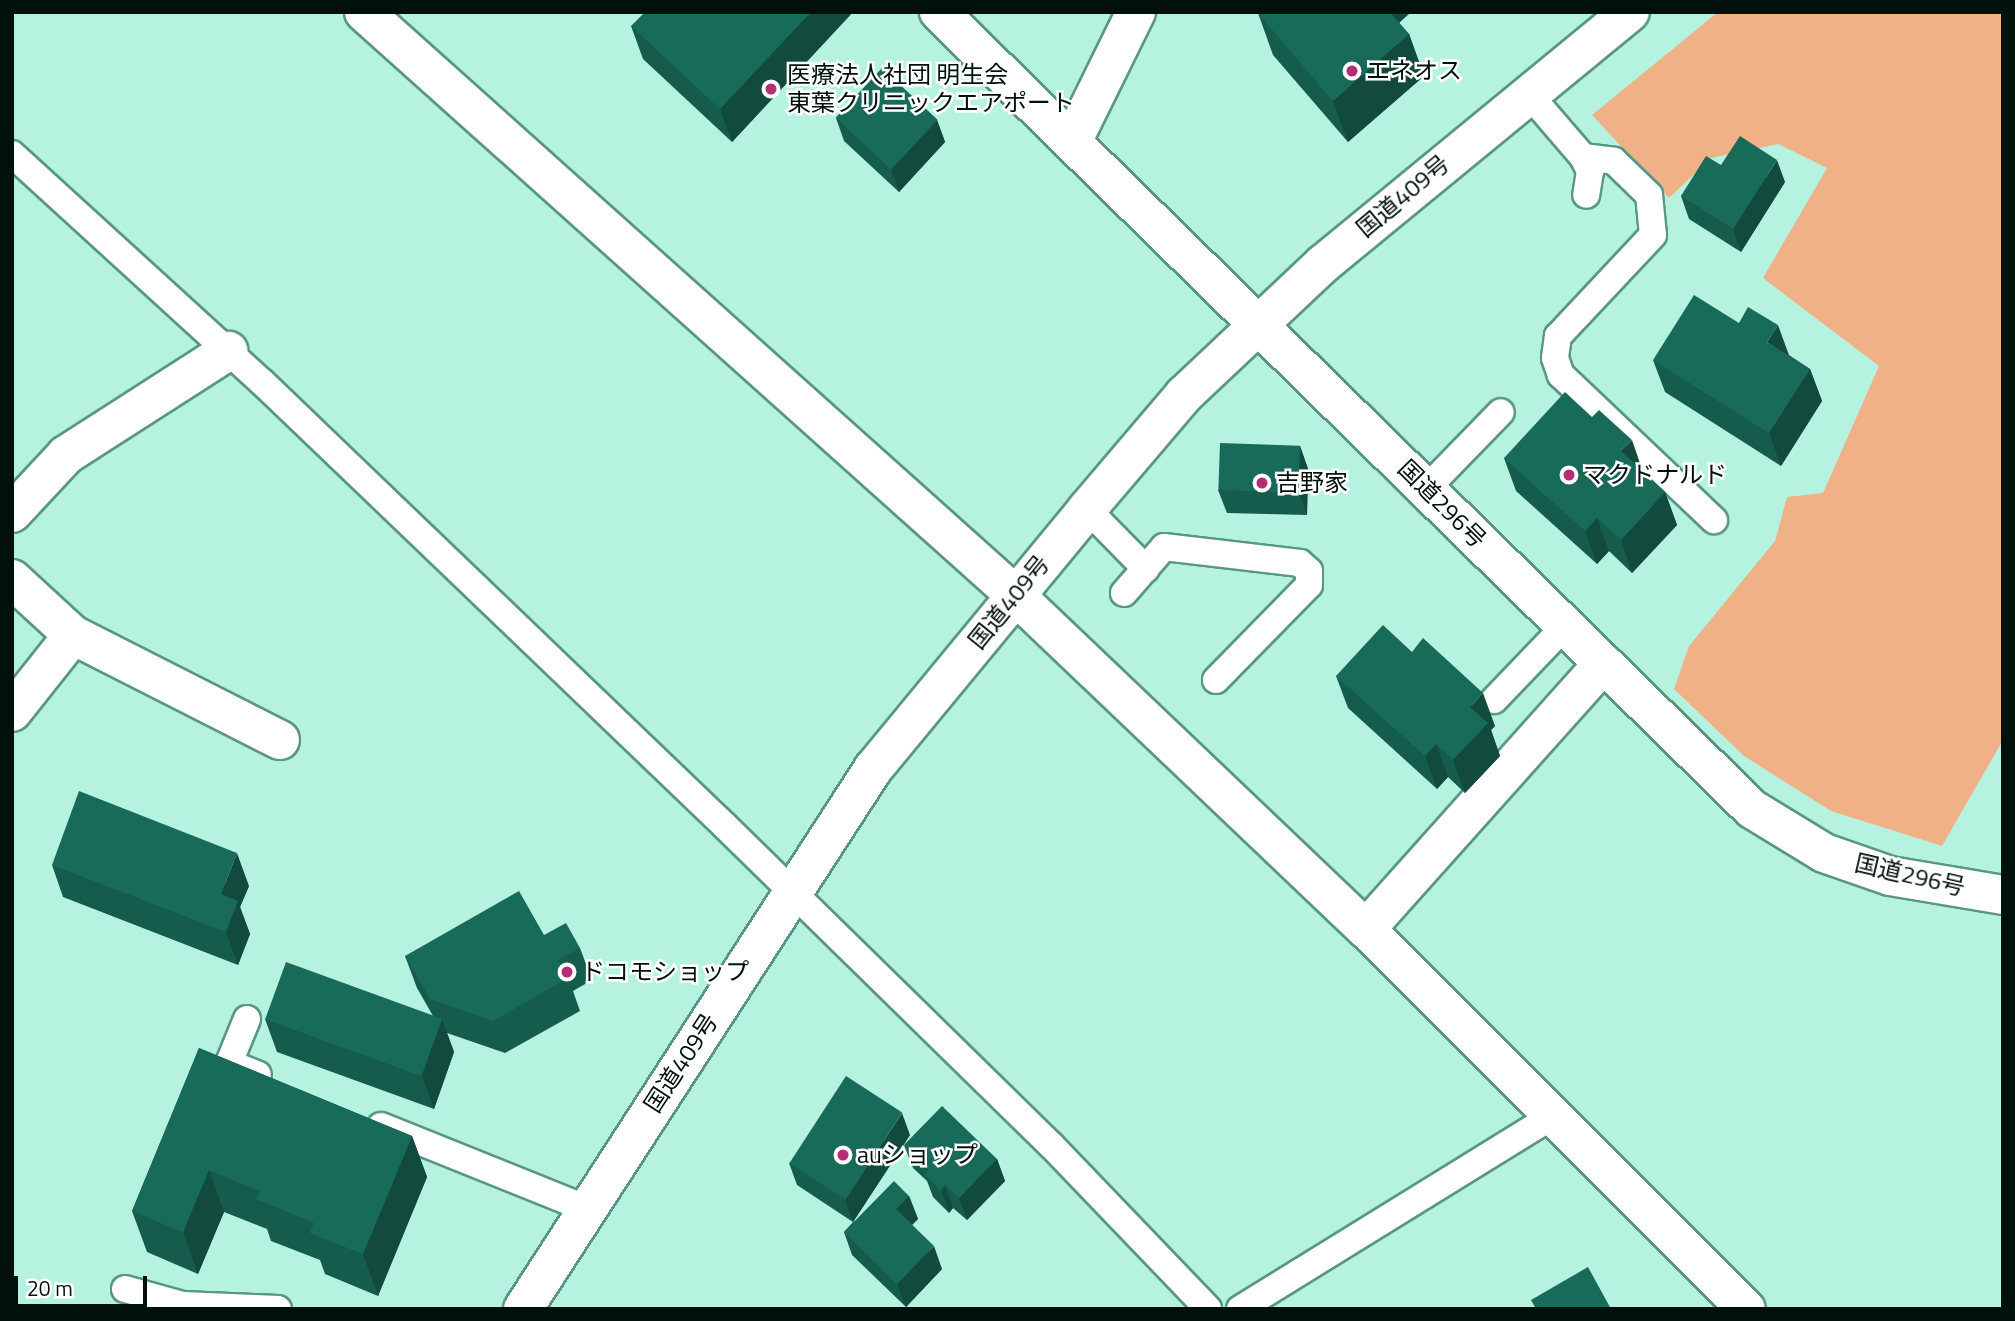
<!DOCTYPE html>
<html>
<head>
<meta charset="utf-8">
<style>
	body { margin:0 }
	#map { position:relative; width:2015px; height:1321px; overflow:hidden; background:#b5f3e0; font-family:"Titillium Web","Noto Sans JP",sans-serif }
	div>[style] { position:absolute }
	.green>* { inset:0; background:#f1b186 }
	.roads { filter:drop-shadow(2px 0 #5a9685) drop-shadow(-2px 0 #5a9685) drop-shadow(0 2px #5a9685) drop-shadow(0 -2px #5a9685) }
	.lane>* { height:26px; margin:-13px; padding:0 13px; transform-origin:13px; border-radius:13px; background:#fff }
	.street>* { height:38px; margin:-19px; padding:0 19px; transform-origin:19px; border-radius:19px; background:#fff }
	.highway>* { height:38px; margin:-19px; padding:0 19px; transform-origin:19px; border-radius:19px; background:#fff }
	.wall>* { inset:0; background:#165c4d }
	.shaded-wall>* { inset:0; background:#124b3e }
	.building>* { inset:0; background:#196b59; transform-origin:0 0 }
	.dots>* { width:19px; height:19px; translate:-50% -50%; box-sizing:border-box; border:4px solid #fff; border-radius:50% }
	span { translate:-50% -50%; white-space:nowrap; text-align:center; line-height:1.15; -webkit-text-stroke:5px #fff; paint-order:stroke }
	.poi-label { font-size:24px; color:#00100b }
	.left { translate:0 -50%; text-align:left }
	.street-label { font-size:24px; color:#00100b }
	.frame { position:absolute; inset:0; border:14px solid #00100b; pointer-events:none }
	.scale { position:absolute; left:14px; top:1276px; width:133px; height:32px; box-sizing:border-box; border:4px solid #00100b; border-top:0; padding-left:9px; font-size:21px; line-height:24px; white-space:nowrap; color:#00100b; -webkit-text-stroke:5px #fff; paint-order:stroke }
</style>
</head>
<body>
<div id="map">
	<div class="green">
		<i style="clip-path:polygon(1718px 12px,2003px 12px,2003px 740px,1942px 846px,1831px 811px,1744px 756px,1674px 689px,1689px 646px,1775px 541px,1787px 497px,1823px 493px,1879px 366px,1763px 278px,1827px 168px,1778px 144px,1711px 158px,1669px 198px,1592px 115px)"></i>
	</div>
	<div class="roads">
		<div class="lane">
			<i style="left:1528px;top:93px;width:84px;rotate:49.3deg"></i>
			<i style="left:1583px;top:157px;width:16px;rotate:63deg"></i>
			<i style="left:1590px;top:171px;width:24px;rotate:99deg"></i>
			<i style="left:12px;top:154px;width:338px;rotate:42.4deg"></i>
			<i style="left:262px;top:382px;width:641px;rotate:43.8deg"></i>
			<i style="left:725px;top:826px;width:456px;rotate:44.4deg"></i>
			<i style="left:1051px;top:1145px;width:227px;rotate:46.2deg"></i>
			<i style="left:1583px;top:157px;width:31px;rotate:7deg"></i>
			<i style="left:1614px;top:161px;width:49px;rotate:44.2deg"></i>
			<i style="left:1649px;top:195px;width:40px;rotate:84.3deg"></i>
			<i style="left:1653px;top:235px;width:139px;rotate:133.2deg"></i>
			<i style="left:1558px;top:336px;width:22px;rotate:98deg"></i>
			<i style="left:1555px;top:358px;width:18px;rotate:71deg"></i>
			<i style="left:1561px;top:375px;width:211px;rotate:43.5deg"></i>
			<i style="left:1426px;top:489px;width:107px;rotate:-45.8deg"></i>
			<i style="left:1087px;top:509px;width:84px;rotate:45.5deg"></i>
			<i style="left:1124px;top:593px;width:61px;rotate:-49deg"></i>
			<i style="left:1164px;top:547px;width:137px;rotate:6.7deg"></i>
			<i style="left:1300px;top:563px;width:12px;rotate:42deg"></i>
			<i style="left:1309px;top:571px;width:14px;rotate:90deg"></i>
			<i style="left:1309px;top:585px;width:133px;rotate:134.4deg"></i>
			<i style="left:1494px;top:700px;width:103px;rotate:-46.2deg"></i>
			<i style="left:247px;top:1019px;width:48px;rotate:112.2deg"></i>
			<i style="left:229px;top:1063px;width:31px;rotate:22deg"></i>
			<i style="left:381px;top:1126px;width:222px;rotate:21.9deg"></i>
			<i style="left:125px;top:1289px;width:60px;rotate:15.4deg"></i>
			<i style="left:183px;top:1305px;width:95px;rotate:2.4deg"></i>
			<i style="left:1240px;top:1309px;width:367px;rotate:-31.7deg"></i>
		</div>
		<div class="street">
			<i style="left:364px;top:12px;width:872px;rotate:41.84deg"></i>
			<i style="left:1014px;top:594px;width:486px;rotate:43.6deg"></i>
			<i style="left:1366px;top:929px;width:537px;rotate:45deg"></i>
			<i style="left:1073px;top:140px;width:143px;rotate:-63.8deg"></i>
			<i style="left:12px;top:513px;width:79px;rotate:-47deg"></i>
			<i style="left:66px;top:455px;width:193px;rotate:-32.7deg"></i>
			<i style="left:12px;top:579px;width:83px;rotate:42.6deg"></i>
			<i style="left:73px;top:635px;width:232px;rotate:26.9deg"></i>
			<i style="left:12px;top:712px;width:98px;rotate:-51.6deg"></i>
			<i style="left:1366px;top:929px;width:356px;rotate:-48.2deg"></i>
		</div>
		<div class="highway">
			<i style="left:939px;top:12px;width:1138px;rotate:44.43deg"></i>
			<i style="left:1752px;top:809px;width:84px;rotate:31.4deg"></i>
			<i style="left:1824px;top:853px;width:70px;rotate:19.2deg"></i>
			<i style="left:1890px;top:876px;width:115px;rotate:9.5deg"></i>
			<i style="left:523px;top:1309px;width:644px;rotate:-57.05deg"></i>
			<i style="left:873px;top:769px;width:337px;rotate:-50.5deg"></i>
			<i style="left:1087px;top:509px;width:150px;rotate:-49.6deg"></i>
			<i style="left:1184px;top:395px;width:191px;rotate:-43.3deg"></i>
			<i style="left:1323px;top:264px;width:397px;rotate:-39.4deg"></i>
		</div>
	</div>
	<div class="wall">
		<i style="clip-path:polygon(853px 12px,732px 142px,643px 59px,631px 26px)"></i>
		<i style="clip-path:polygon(1259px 12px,1411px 12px,1399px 23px,1409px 34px,1424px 76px,1348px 142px,1273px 55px,1258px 13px)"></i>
		<i style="clip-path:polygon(836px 118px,937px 120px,945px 142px,899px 192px,844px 141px)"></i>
		<i style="clip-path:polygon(1721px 165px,1785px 182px,1741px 252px,1689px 219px,1681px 196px)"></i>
		<i style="clip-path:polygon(1789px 355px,1810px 369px,1822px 401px,1781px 466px,1665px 392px,1653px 360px)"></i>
		<i style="clip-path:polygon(1300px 446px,1308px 469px,1307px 515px,1227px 513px,1218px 490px)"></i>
		<i style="clip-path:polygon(1504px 458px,1643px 472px,1665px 492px,1677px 525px,1632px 573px,1609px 551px,1597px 564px,1516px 491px)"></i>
		<i style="clip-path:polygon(1412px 652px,1495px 726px,1491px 730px,1500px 756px,1465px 793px,1448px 777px,1437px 789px,1348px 708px,1336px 676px)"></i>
		<i style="clip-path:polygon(52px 865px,249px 886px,240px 907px,250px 934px,238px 965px,63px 897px)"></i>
		<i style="clip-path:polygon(544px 935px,580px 948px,592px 980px,573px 991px,580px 1011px,505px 1053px,447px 1033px,454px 1052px,434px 1109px,277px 1052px,265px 1019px,433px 1016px,417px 988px,405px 956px)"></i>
		<i style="clip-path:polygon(199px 1048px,412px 1136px,427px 1177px,378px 1296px,325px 1274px,320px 1260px,271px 1241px,267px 1229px,224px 1212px,198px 1274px,147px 1252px,132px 1211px)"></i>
		<i style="clip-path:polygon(910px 1135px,853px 1222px,909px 1196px,918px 1219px,912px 1225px,942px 1269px,906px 1307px,852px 1255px,844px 1232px,853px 1222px,797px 1185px,789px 1163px)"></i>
		<i style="clip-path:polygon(904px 1145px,997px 1159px,1005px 1181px,967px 1220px,953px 1208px,949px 1213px,933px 1197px,927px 1181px,913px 1168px)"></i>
	</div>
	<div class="shaded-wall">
		<i style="clip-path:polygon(811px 12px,853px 12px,732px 142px,720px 109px)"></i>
		<i style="clip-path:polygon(1379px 12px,1411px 12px,1387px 33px)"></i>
		<i style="clip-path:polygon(1409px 34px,1424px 76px,1348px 142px,1333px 101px)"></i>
		<i style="clip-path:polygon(937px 120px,945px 142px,899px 192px,891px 169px)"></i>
		<i style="clip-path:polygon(1777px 160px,1785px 182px,1741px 252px,1733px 229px)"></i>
		<i style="clip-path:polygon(1778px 325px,1790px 358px,1767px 342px)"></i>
		<i style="clip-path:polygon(1810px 369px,1822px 401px,1781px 466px,1769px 433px)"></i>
		<i style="clip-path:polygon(1632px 440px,1643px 472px,1620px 451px)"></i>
		<i style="clip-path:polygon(1300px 446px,1308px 469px,1307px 515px,1299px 492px)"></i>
		<i style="clip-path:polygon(1665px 492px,1677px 525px,1632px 573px,1621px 540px)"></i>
		<i style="clip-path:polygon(1597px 518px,1609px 551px,1597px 564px,1585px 531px)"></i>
		<i style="clip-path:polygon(1483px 693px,1495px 726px,1491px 730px,1500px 756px,1465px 793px,1453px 760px,1470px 707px)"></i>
		<i style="clip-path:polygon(1436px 744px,1448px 777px,1437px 789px,1425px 756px)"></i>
		<i style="clip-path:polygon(237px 853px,249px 886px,240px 907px,250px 934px,238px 965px,226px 932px,221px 894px)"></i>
		<i style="clip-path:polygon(442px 1019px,454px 1052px,434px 1109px,422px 1076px)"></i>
		<i style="clip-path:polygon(902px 1113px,910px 1135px,853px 1222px,845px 1200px)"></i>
		<i style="clip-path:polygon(412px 1136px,427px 1177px,378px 1296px,363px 1254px)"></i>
		<i style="clip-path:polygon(997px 1159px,1005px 1181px,967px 1220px,959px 1198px)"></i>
		<i style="clip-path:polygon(209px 1170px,224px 1212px,198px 1274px,183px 1232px)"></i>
		<i style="clip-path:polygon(945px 1185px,953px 1208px,949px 1213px,941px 1190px)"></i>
		<i style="clip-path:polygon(909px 1196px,918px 1219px,904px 1232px,896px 1209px)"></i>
		<i style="clip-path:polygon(934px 1246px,942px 1269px,906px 1307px,897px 1284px)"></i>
	</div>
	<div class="building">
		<i style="clip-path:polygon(645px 12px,811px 12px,720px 109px,631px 26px)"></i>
		<i style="clip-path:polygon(1259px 12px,1390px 12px,1409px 34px,1333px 101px,1258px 13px)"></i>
		<i style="left:882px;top:68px;width:76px;height:68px;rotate:43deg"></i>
		<i style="clip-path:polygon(1740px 136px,1777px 160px,1733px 229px,1681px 196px,1706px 156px,1721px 165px)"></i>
		<i style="clip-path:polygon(1694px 295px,1739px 323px,1748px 307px,1778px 325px,1767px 342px,1810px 369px,1769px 433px,1653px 360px)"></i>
		<i style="clip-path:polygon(1565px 392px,1592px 417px,1599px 410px,1632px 440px,1620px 451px,1665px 492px,1621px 540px,1597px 518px,1585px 531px,1504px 458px)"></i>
		<i style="left:1220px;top:443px;width:80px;height:47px;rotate:2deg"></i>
		<i style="clip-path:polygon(1383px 625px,1412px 652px,1423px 638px,1483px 693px,1470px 707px,1488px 723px,1453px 760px,1436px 744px,1425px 756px,1336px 676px)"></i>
		<i style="clip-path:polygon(79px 791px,237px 853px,221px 894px,238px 901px,226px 932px,52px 865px)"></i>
		<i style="clip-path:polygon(519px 891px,544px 935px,566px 923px,580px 948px,558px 960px,568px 978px,493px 1021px,430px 999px,405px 956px)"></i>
		<i style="left:286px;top:962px;width:166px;height:61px;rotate:20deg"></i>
		<i style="clip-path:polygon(199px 1048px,412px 1136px,363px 1254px,310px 1233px,314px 1223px,256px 1199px,260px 1191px,209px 1170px,183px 1232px,132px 1211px)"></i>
		<i style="left:846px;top:1076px;width:67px;height:104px;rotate:33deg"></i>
		<i style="clip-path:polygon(942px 1106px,997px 1159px,959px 1198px,945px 1185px,941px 1190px,924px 1175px,929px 1169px,904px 1145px)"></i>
		<i style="clip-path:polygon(894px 1181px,909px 1196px,896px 1209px,934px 1246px,897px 1284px,844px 1232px)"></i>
		<i style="clip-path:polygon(1588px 1267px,1611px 1309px,1536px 1309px,1531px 1300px)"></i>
	</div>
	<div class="dots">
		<i style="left:1352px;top:71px;background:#b32e72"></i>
		<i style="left:771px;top:89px;background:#b32e72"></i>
		<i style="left:1569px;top:475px;background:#b32e72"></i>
		<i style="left:1262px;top:483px;background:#b32e72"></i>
		<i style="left:567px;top:972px;background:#b32e72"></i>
		<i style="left:843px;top:1155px;background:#b32e72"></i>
	</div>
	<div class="poi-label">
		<span class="left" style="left:1366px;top:71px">エネオス</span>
		<span class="left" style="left:787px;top:89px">医療法人社団 明生会<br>東葉クリニックエアポート</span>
		<span class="left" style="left:1583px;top:475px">マクドナルド</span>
		<span class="left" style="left:1276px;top:483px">吉野家</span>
		<span class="left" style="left:581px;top:972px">ドコモショップ</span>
		<span class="left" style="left:857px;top:1155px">auショップ</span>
	</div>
	<div class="street-label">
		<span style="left:1403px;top:196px;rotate:-40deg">国道409号</span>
		<span style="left:1442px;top:504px;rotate:45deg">国道296号</span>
		<span style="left:1009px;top:602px;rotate:-51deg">国道409号</span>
		<span style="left:1910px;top:875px;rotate:13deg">国道296号</span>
		<span style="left:681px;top:1063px;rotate:-57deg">国道409号</span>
	</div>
	<div class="frame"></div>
	<div class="scale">20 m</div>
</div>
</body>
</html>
